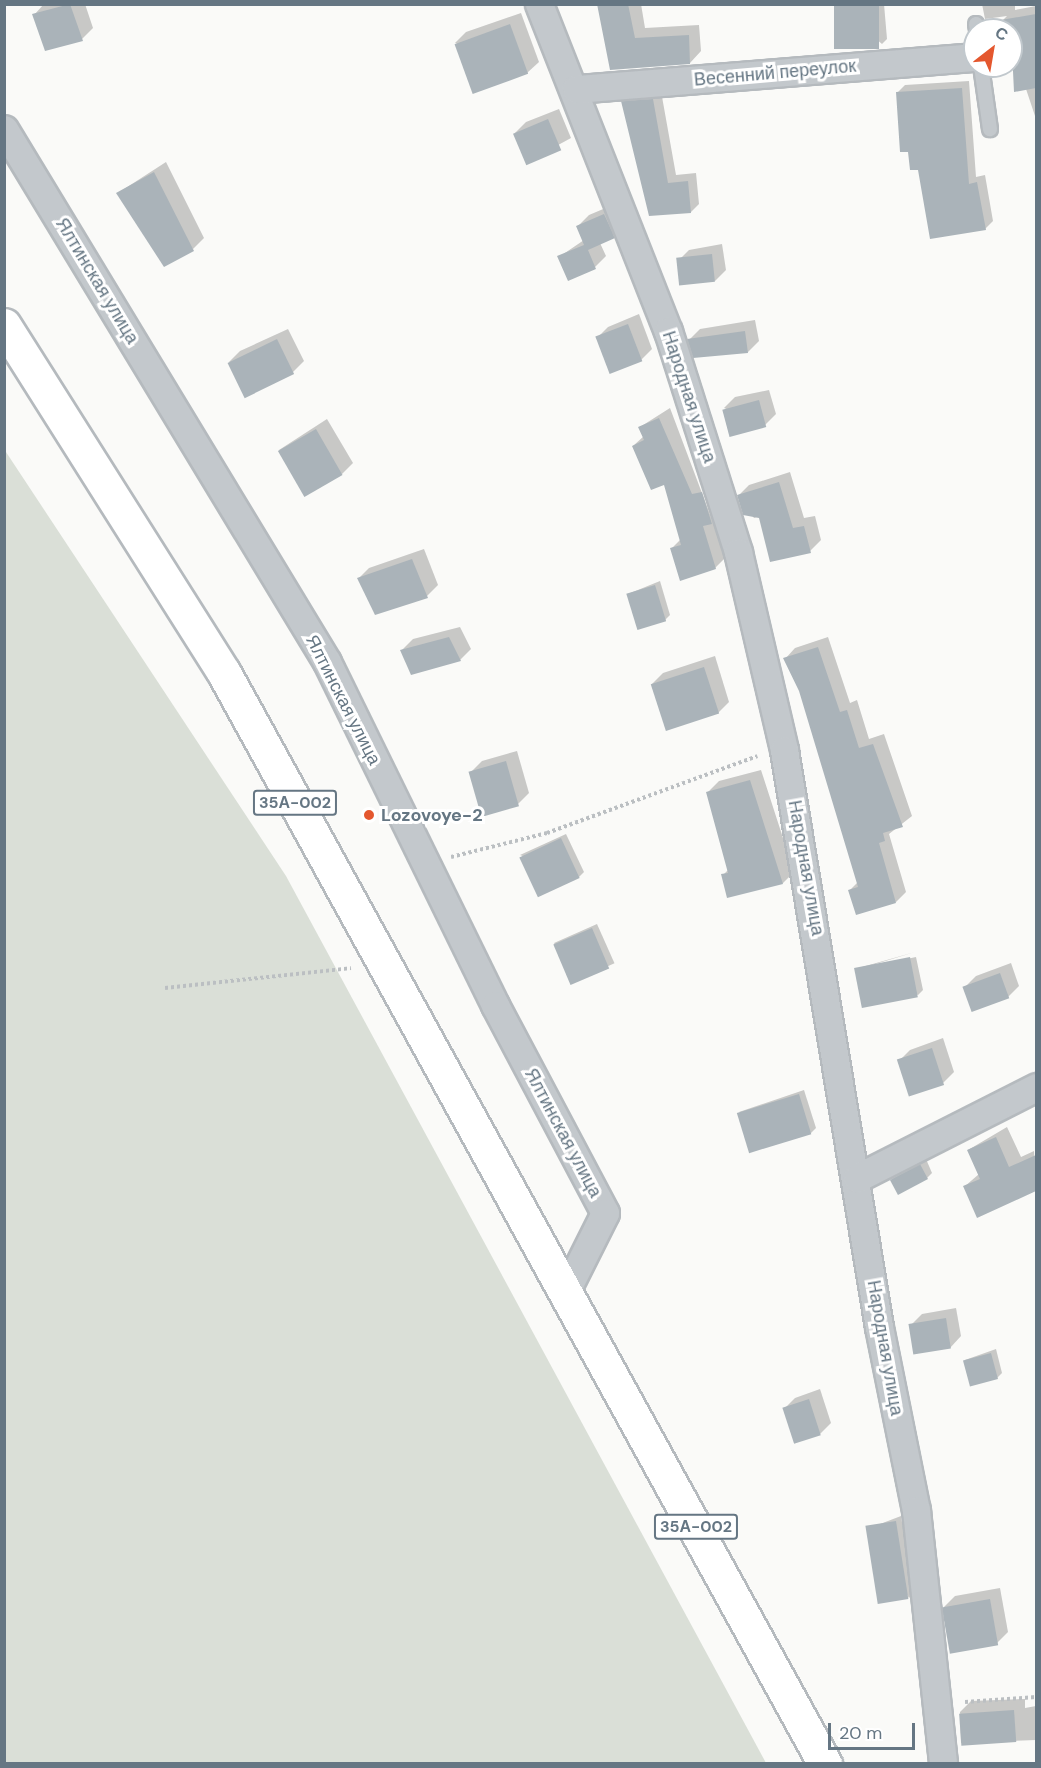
<!DOCTYPE html>
<html>
<head>
<meta charset="utf-8">
<style>
	body { margin:0 }
	#map { position:relative; width:1041px; height:1768px; overflow:hidden; background:#fafaf8; font-family:"DM Sans",sans-serif }
	div>[style] { position:absolute }
	.green>* { inset:0; background:#dadfd7 }
	.shadow>* { inset:0; background:#0003; transform-origin:0 0 }
	.building>* { inset:0; background:#aab3b9; transform-origin:0 0 }
	.path>* { height:4px; margin-top:-2px; transform-origin:0; background:repeating-linear-gradient(90deg,#bbbfc2 0 3px,transparent 0 6px) }
	.roads { filter:drop-shadow(2px 0 #b5babe) drop-shadow(-2px 0 #b5babe) drop-shadow(0 2px #b5babe) drop-shadow(0 -2px #b5babe) }
	.service>* { height:14px; margin:-7px; padding:0 7px; transform-origin:7px; border-radius:7px; background:#c3c8cc }
	.minor>* { height:27px; margin:-13.5px; padding:0 13.5px; transform-origin:13.5px; border-radius:13.5px; background:#c3c8cc }
	.primary>* { height:33px; margin:-16.5px; padding:0 16.5px; transform-origin:16.5px; border-radius:16.5px; background:#fff }
	.dots>* { width:16px; height:16px; translate:-50% -50%; box-sizing:border-box; border:3px solid #fff; border-radius:50% }
	span { translate:-50% -50%; white-space:nowrap; text-align:center; line-height:1.15; -webkit-text-stroke:6px #fff; paint-order:stroke }
	.shield-label span { padding:2px 4px; background:#fff; border:2px solid; border-radius:4px; -webkit-text-stroke-width:0 }
	.shield-label { font-size:16px; color:#657683; font-weight:700 }
	.street-label { font-size:18px; color:#657683 }
	.poi-label { font-size:18px; color:#657683; font-weight:700 }
	.left { translate:0 -50%; text-align:left }
	.frame { position:absolute; inset:0; border:6px solid #657683; pointer-events:none }
	.north { position:absolute; left:963px; top:18px; width:60px; height:60px; box-sizing:border-box; background:#fff; border:2px solid #c1c8cd; border-radius:50%; rotate:31deg; font-size:16px; font-weight:700; line-height:24px; text-align:center; color:#657683 }
	.north::after { content:''; display:block; margin:auto; width:21px; height:27px; background:#e4572e; clip-path:polygon(50% 0,100% 100%,50% 72%,0 100%) }
	.scale { position:absolute; left:828px; top:1723px; width:87px; height:27px; box-sizing:border-box; border:3px solid #657683; border-top:0; padding-left:8px; font-size:18px; line-height:21px; white-space:nowrap; color:#657683; -webkit-text-stroke:4px #fff; paint-order:stroke }
</style>
</head>
<body>
<div id="map">
	<div class="green">
		<i style="clip-path:polygon(4px 449px,286px 876px,766px 1763px,5px 1763px)"></i>
	</div>
	<div class="shadow">
		<i style="clip-path:polygon(44px 4px,85px 4px,93px 28px,82px 39px,34px 15px)"></i>
		<i style="clip-path:polygon(598px 4px,641px 4px,645px 28px,699px 25px,701px 51px,690px 63px,611px 69px)"></i>
		<i style="clip-path:polygon(835px 4px,884px 4px,887px 39px,882px 44px)"></i>
		<i style="clip-path:polygon(982px 4px,1015px 4px,1015px 10px,1036px 6px,1036px 119px,1026px 89px,1015px 91px,1011px 30px,1004px 30px,1002px 21px,1007px 16px,985px 19px)"></i>
		<i style="clip-path:polygon(521px 13px,539px 62px,527px 73px,455px 43px,466px 32px)"></i>
		<i style="clip-path:polygon(969px 81px,976px 177px,985px 175px,993px 221px,985px 229px,920px 168px,897px 93px,905px 85px)"></i>
		<i style="clip-path:polygon(661px 91px,676px 175px,696px 173px,699px 204px,691px 212px,650px 215px,622px 102px,631px 93px)"></i>
		<i style="clip-path:polygon(559px 109px,571px 138px,527px 162px,515px 133px,526px 122px)"></i>
		<i style="clip-path:polygon(166px 162px,204px 238px,193px 249px,118px 193px)"></i>
		<i style="clip-path:polygon(615px 204px,625px 226px,600px 243px,606px 256px,595px 267px,559px 257px,584px 240px,578px 226px,589px 215px)"></i>
		<i style="clip-path:polygon(722px 244px,726px 270px,715px 281px,678px 261px,689px 250px)"></i>
		<i style="clip-path:polygon(639px 314px,652px 349px,641px 360px,597px 338px,608px 327px)"></i>
		<i style="clip-path:polygon(755px 320px,759px 341px,748px 352px,689px 340px,700px 329px)"></i>
		<i style="clip-path:polygon(288px 329px,304px 361px,293px 372px,229px 362px,240px 351px)"></i>
		<i style="clip-path:polygon(769px 390px,776px 414px,765px 425px,724px 408px,735px 397px)"></i>
		<i style="clip-path:polygon(670px 408px,726px 557px,715px 568px,671px 549px,681px 539px,665px 482px,633px 446px,644px 436px,640px 427px)"></i>
		<i style="clip-path:polygon(327px 419px,353px 463px,342px 474px,279px 450px)"></i>
		<i style="clip-path:polygon(790px 472px,804px 518px,815px 516px,821px 540px,810px 551px,760px 516px,754px 518px,738px 496px,749px 485px)"></i>
		<i style="clip-path:polygon(424px 549px,438px 585px,427px 596px,358px 579px,369px 568px)"></i>
		<i style="clip-path:polygon(660px 581px,670px 615px,665px 620px,628px 594px)"></i>
		<i style="clip-path:polygon(460px 627px,471px 649px,460px 660px,402px 650px,413px 639px)"></i>
		<i style="clip-path:polygon(828px 637px,850px 703px,857px 700px,869px 739px,884px 734px,912px 816px,889px 834px,906px 892px,896px 902px,850px 890px,858px 882px,800px 691px,785px 659px,795px 648px)"></i>
		<i style="clip-path:polygon(715px 656px,729px 702px,718px 713px,652px 684px,663px 673px)"></i>
		<i style="clip-path:polygon(517px 751px,529px 793px,518px 804px,471px 772px,482px 761px)"></i>
		<i style="clip-path:polygon(761px 770px,794px 872px,783px 883px,728px 896px,723px 875px,729px 869px,708px 792px,719px 781px)"></i>
		<i style="clip-path:polygon(566px 834px,584px 872px,579px 877px,520px 855px)"></i>
		<i style="left:597px;top:924px;width:43px;height:47px;rotate:66deg"></i>
		<i style="clip-path:polygon(915px 952px,859px 969px,916px 957px,923px 990px,918px 995px,855px 969px)"></i>
		<i style="clip-path:polygon(1011px 963px,1019px 986px,1008px 997px,965px 987px,976px 976px)"></i>
		<i style="clip-path:polygon(943px 1038px,954px 1072px,943px 1083px,899px 1061px,910px 1050px)"></i>
		<i style="clip-path:polygon(804px 1090px,816px 1128px,811px 1133px,739px 1112px)"></i>
		<i style="clip-path:polygon(1007px 1127px,1021px 1157px,1034px 1151px,1036px 1188px,964px 1187px,979px 1174px,968px 1150px)"></i>
		<i style="clip-path:polygon(926px 1159px,932px 1173px,927px 1178px,892px 1179px)"></i>
		<i style="clip-path:polygon(956px 1308px,961px 1336px,950px 1348px,911px 1325px,922px 1314px)"></i>
		<i style="clip-path:polygon(996px 1349px,1002px 1373px,997px 1378px,965px 1360px)"></i>
		<i style="clip-path:polygon(820px 1389px,831px 1423px,820px 1434px,784px 1409px,795px 1398px)"></i>
		<i style="clip-path:polygon(901px 1516px,914px 1593px,909px 1598px,867px 1529px)"></i>
		<i style="clip-path:polygon(1000px 1588px,1008px 1632px,997px 1643px,944px 1607px,955px 1596px)"></i>
		<i style="clip-path:polygon(1025px 1699px,1025px 1708px,1036px 1706px,1036px 1740px,961px 1743px,960px 1712px,971px 1701px)"></i>
	</div>
	<div class="building">
		<i style="clip-path:polygon(70px 4px,83px 41px,45px 51px,32px 14px)"></i>
		<i style="clip-path:polygon(597px 4px,628px 4px,635px 38px,689px 35px,690px 64px,610px 70px)"></i>
		<i style="left:834px;top:4px;width:45px;height:45px"></i>
		<i style="clip-path:polygon(1036px 14px,1036px 88px,1014px 92px,1011px 30px,1002px 30px,1001px 20px)"></i>
		<i style="left:510px;top:24px;width:53px;height:59px;rotate:70deg"></i>
		<i style="clip-path:polygon(962px 88px,969px 184px,977px 182px,986px 230px,930px 239px,918px 170px,910px 170px,908px 152px,900px 152px,896px 92px)"></i>
		<i style="clip-path:polygon(653px 99px,668px 183px,688px 181px,691px 213px,649px 216px,621px 101px)"></i>
		<i style="left:548px;top:119px;width:34px;height:38px;rotate:67deg"></i>
		<i style="clip-path:polygon(154px 172px,194px 251px,164px 267px,116px 193px)"></i>
		<i style="clip-path:polygon(604px 214px,615px 238px,588px 250px,596px 269px,568px 281px,557px 256px,584px 245px,576px 226px)"></i>
		<i style="left:712px;top:254px;width:28px;height:36px;rotate:84deg"></i>
		<i style="left:628px;top:324px;width:40px;height:35px;rotate:69deg"></i>
		<i style="clip-path:polygon(745px 331px,748px 353px,693px 358px,687px 339px)"></i>
		<i style="left:277px;top:339px;width:39px;height:55px;rotate:64deg"></i>
		<i style="left:759px;top:400px;width:28px;height:38px;rotate:75deg"></i>
		<i style="clip-path:polygon(659px 418px,692px 494px,702px 492px,712px 524px,703px 526px,716px 569px,680px 581px,670px 548px,681px 545px,664px 485px,651px 490px,632px 446px,644px 440px,638px 427px)"></i>
		<i style="left:316px;top:429px;width:53px;height:44px;rotate:60deg"></i>
		<i style="clip-path:polygon(779px 482px,793px 528px,804px 526px,811px 553px,770px 562px,759px 518px,743px 515px,737px 495px)"></i>
		<i style="clip-path:polygon(412px 559px,428px 598px,375px 615px,357px 578px)"></i>
		<i style="left:655px;top:585px;width:38px;height:30px;rotate:73deg"></i>
		<i style="clip-path:polygon(449px 637px,461px 661px,411px 675px,400px 650px)"></i>
		<i style="clip-path:polygon(818px 647px,840px 712px,847px 710px,859px 748px,873px 744px,903px 827px,883px 833px,885px 841px,879px 843px,896px 903px,856px 915px,848px 890px,858px 887px,799px 691px,783px 658px)"></i>
		<i style="left:704px;top:667px;width:49px;height:56px;rotate:72deg"></i>
		<i style="left:506px;top:761px;width:47px;height:39px;rotate:74deg"></i>
		<i style="clip-path:polygon(750px 780px,783px 884px,727px 898px,721px 874px,728px 873px,706px 792px)"></i>
		<i style="left:561px;top:838px;width:44px;height:46px;rotate:65deg"></i>
		<i style="left:592px;top:928px;width:44px;height:42px;rotate:67deg"></i>
		<i style="left:910px;top:957px;width:41px;height:57px;rotate:79deg"></i>
		<i style="left:1000px;top:973px;width:27px;height:40px;rotate:70deg"></i>
		<i style="left:932px;top:1048px;width:39px;height:37px;rotate:72deg"></i>
		<i style="left:799px;top:1094px;width:42px;height:65px;rotate:73deg"></i>
		<i style="clip-path:polygon(996px 1137px,1009px 1167px,1036px 1155px,1036px 1191px,977px 1218px,963px 1186px,980px 1179px,967px 1150px)"></i>
		<i style="left:920px;top:1164px;width:17px;height:34px;rotate:62deg"></i>
		<i style="left:946px;top:1318px;width:31px;height:38px;rotate:81deg"></i>
		<i style="left:991px;top:1353px;width:27px;height:29px;rotate:75deg"></i>
		<i style="left:809px;top:1399px;width:38px;height:28px;rotate:72deg"></i>
		<i style="left:896px;top:1521px;width:79px;height:31px;rotate:81deg"></i>
		<i style="left:990px;top:1599px;width:47px;height:49px;rotate:80deg"></i>
		<i style="left:1014px;top:1710px;width:32px;height:55px;rotate:86deg"></i>
	</div>
	<div class="path">
		<i style="left:451px;top:857px;width:99px;rotate:-14deg"></i>
		<i style="left:547px;top:833px;width:224px;rotate:-20.1deg"></i>
		<i style="left:165px;top:988px;width:187px;rotate:-6.1deg"></i>
		<i style="left:965px;top:1702px;width:71px;rotate:-4deg"></i>
	</div>
	<div class="roads">
		<div class="service">
			<i style="left:976px;top:24px;width:6px;rotate:81deg"></i>
			<i style="left:981px;top:66px;width:64px;rotate:81.9deg"></i>
		</div>
		<div class="minor">
			<i style="left:539px;top:4px;width:352px;rotate:68.5deg"></i>
			<i style="left:668px;top:331px;width:232px;rotate:72.4deg"></i>
			<i style="left:738px;top:552px;width:203px;rotate:76.9deg"></i>
			<i style="left:784px;top:750px;width:585px;rotate:80.65deg"></i>
			<i style="left:879px;top:1327px;width:187px;rotate:78.6deg"></i>
			<i style="left:916px;top:1510px;width:255px;rotate:83.9deg"></i>
			<i style="left:576px;top:89px;width:400px;rotate:-4.6deg"></i>
			<i style="left:4px;top:129px;width:623px;rotate:58.78deg"></i>
			<i style="left:327px;top:662px;width:382px;rotate:63.9deg"></i>
			<i style="left:495px;top:1005px;width:235px;rotate:62.1deg"></i>
			<i style="left:605px;top:1213px;width:87px;rotate:116.6deg"></i>
			<i style="left:857px;top:1178px;width:201px;rotate:-26.9deg"></i>
		</div>
		<div class="primary">
			<i style="left:4px;top:325px;width:412px;rotate:57.7deg"></i>
			<i style="left:224px;top:673px;width:1246px;rotate:61.15deg"></i>
		</div>
	</div>
	<div class="dots">
		<i style="left:369px;top:815px;background:#e4572e"></i>
	</div>
	<div class="shield-label">
		<span style="left:295px;top:803px">35А-002</span>
		<span style="left:696px;top:1527px">35А-002</span>
	</div>
	<div class="street-label">
		<span style="left:775px;top:73px;rotate:-5deg">Весенний переулок</span>
		<span style="left:97px;top:281px;rotate:59deg">Ялтинская улица</span>
		<span style="left:689px;top:397px;rotate:72deg">Народная улица</span>
		<span style="left:343px;top:700px;rotate:63deg">Ялтинская улица</span>
		<span style="left:806px;top:868px;rotate:80deg">Народная улица</span>
		<span style="left:563px;top:1133px;rotate:62deg">Ялтинская улица</span>
		<span style="left:885px;top:1348px;rotate:80deg">Народная улица</span>
	</div>
	<div class="poi-label">
		<span class="left" style="left:381px;top:815px">Lozovoye-2</span>
	</div>
	<div class="frame"></div>
	<div class="north">С</div>
	<div class="scale">20 m</div>
</div>
</body>
</html>
